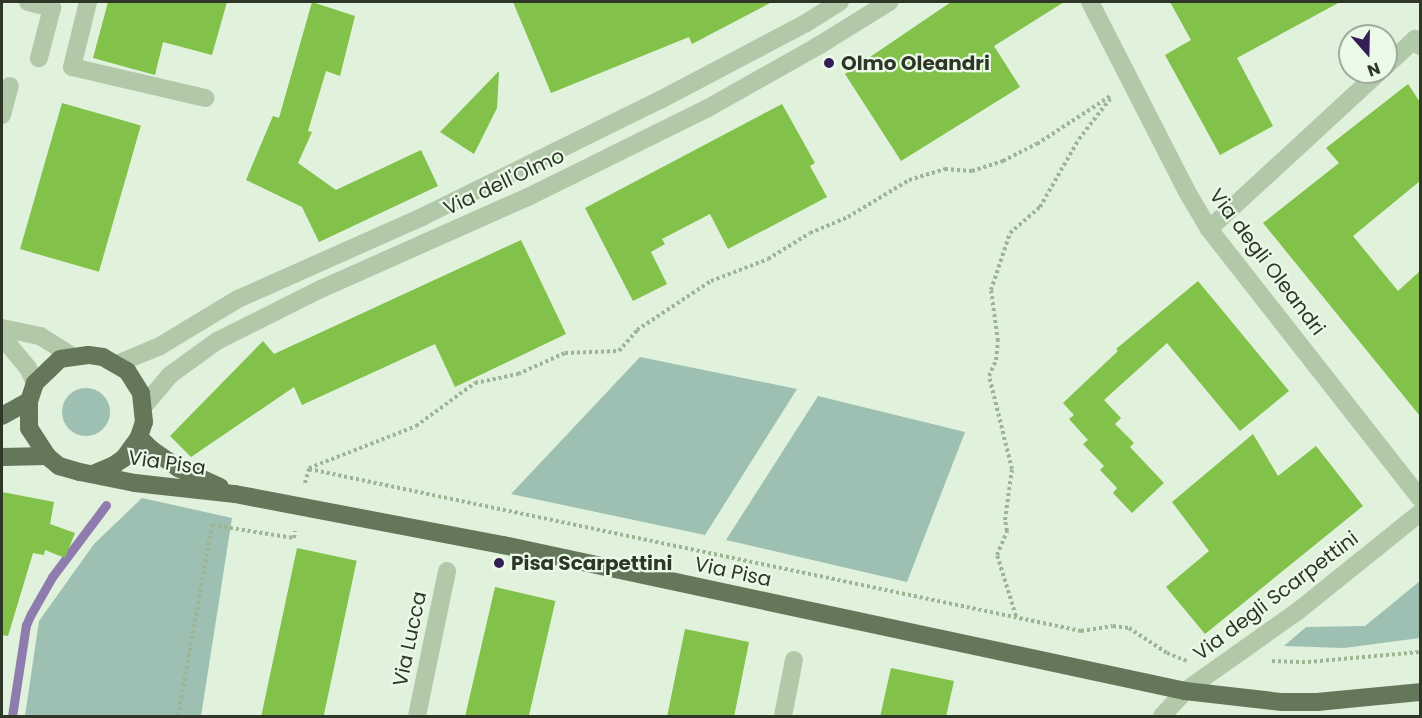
<!DOCTYPE html>
<html>
<head>
<meta charset="utf-8">
<style>
	body { margin:0 }
	#map { position:relative; width:1422px; height:718px; overflow:hidden; background:#e0f1dc; font-family:Poppins,sans-serif }
	div>[style] { position:absolute }
	.green>* { inset:0; background:#9dc0b3 }
	.round { border-radius:50% }
	.stream>* { height:9px; margin:-4.5px; padding:0 4.5px; transform-origin:4.5px; border-radius:4.5px; background:#8d7cad }
	.building>* { inset:0; background:#82c14a; transform-origin:0 0 }
	.path>* { height:4px; margin-top:-2px; transform-origin:0; background:repeating-linear-gradient(90deg,#9cb593 0 3px,transparent 0 6px) }
	.minor>* { height:18px; margin:-9px; padding:0 9px; transform-origin:9px; border-radius:9px; background:#b1c9a9 }
	.major>* { height:18px; margin:-9px; padding:0 9px; transform-origin:9px; border-radius:9px; background:#65775a }
	.dots>* { width:16px; height:16px; translate:-50% -50%; box-sizing:border-box; border:3px solid #ebf9e9; border-radius:50% }
	span { translate:-50% -50%; white-space:nowrap; text-align:center; line-height:1.15; -webkit-text-stroke:4.5px #ebf9e9; paint-order:stroke }
	.poi-label { font-size:20px; color:#2e3628; font-weight:700 }
	.left { translate:0 -50%; text-align:left }
	.street-label { font-size:20px; color:#2e3628 }
	.frame { position:absolute; inset:0; border:3px solid #2e3628; pointer-events:none }
	.north { position:absolute; left:1338px; top:24px; width:60px; height:60px; box-sizing:border-box; background:#ebf9e9; border:2px solid #9fab9c; border-radius:50%; rotate:160deg; font-size:16px; font-weight:700; line-height:24px; text-align:center; color:#2e3628 }
	.north::after { content:''; display:block; margin:auto; width:21px; height:27px; background:#331f56; clip-path:polygon(50% 0,100% 100%,50% 72%,0 100%) }
</style>
</head>
<body>
<div id="map">
	<div class="green">
		<i style="clip-path:polygon(640px 357px,797px 389px,705px 535px,511px 494px)"></i>
		<i class="round" style="left:62px;top:388px;width:48px;height:48px"></i>
		<i style="clip-path:polygon(818px 396px,965px 432px,907px 582px,726px 540px)"></i>
		<i style="clip-path:polygon(142px 498px,232px 518px,201px 716px,25px 716px,39px 621px,94px 544px)"></i>
		<i style="clip-path:polygon(1420px 581px,1420px 638px,1344px 648px,1284px 646px,1306px 627px,1365px 626px)"></i>
	</div>
	<div class="stream">
		<i style="left:12px;top:716px;width:92px;rotate:-81.3deg"></i>
		<i style="left:26px;top:625px;width:12px;rotate:-66deg"></i>
		<i style="left:31px;top:614px;width:43px;rotate:-60.4deg"></i>
		<i style="left:52px;top:577px;width:90px;rotate:-53.1deg"></i>
	</div>
	<div class="building">
		<i style="clip-path:polygon(108px 2px,227px 2px,212px 55px,163px 42px,155px 75px,93px 58px)"></i>
		<i style="clip-path:polygon(312px 2px,355px 16px,340px 76px,326px 71px,308px 131px,312px 132px,298px 163px,336px 190px,421px 150px,438px 186px,319px 242px,302px 207px,246px 180px,273px 116px,279px 118px)"></i>
		<i style="clip-path:polygon(513px 2px,772px 2px,692px 44px,689px 37px,551px 93px)"></i>
		<i style="clip-path:polygon(951px 2px,1064px 2px,994px 46px,1020px 87px,901px 161px,845px 74px)"></i>
		<i style="clip-path:polygon(1170px 2px,1340px 2px,1237px 58px,1273px 126px,1220px 155px,1165px 55px,1191px 40px)"></i>
		<i style="clip-path:polygon(499px 71px,497px 108px,474px 154px,440px 132px)"></i>
		<i style="clip-path:polygon(1408px 84px,1420px 102px,1420px 181px,1353px 236px,1398px 291px,1420px 271px,1420px 416px,1263px 223px,1339px 163px,1326px 148px)"></i>
		<i style="left:62px;top:103px;width:82px;height:152px;rotate:16deg"></i>
		<i style="clip-path:polygon(782px 104px,815px 163px,810px 166px,827px 197px,728px 249px,710px 214px,662px 239px,665px 244px,651px 252px,667px 284px,633px 301px,585px 208px)"></i>
		<i style="clip-path:polygon(521px 240px,566px 334px,455px 387px,435px 344px,302px 405px,294px 387px,191px 457px,170px 436px,263px 341px,274px 354px)"></i>
		<i style="clip-path:polygon(1198px 281px,1289px 391px,1240px 431px,1167px 343px,1104px 400px,1121px 418px,1115px 424px,1134px 443px,1130px 447px,1164px 483px,1132px 513px,1113px 493px,1117px 488px,1100px 470px,1104px 466px,1083px 444px,1088px 440px,1069px 419px,1074px 415px,1063px 403px,1118px 351px,1116px 349px)"></i>
		<i style="clip-path:polygon(1253px 434px,1278px 476px,1316px 446px,1363px 506px,1205px 634px,1166px 587px,1209px 551px,1172px 502px)"></i>
		<i style="clip-path:polygon(2px 492px,54px 502px,50px 524px,75px 533px,65px 558px,45px 550px,44px 555px,33px 553px,8px 636px,2px 635px)"></i>
		<i style="left:297px;top:548px;width:61px;height:173px;rotate:12deg"></i>
		<i style="left:495px;top:587px;width:62px;height:133px;rotate:13deg"></i>
		<i style="clip-path:polygon(685px 629px,749px 642px,734px 717px,667px 717px)"></i>
		<i style="clip-path:polygon(891px 668px,954px 681px,946px 717px,880px 717px)"></i>
	</div>
	<div class="path">
		<i style="left:309px;top:468px;width:115px;rotate:-21.4deg"></i>
		<i style="left:416px;top:426px;width:73px;rotate:-36.1deg"></i>
		<i style="left:475px;top:383px;width:44px;rotate:-11.8deg"></i>
		<i style="left:518px;top:374px;width:51px;rotate:-24.1deg"></i>
		<i style="left:565px;top:353px;width:54px;rotate:-2.1deg"></i>
		<i style="left:619px;top:351px;width:28px;rotate:-49deg"></i>
		<i style="left:637px;top:330px;width:89px;rotate:-33.5deg"></i>
		<i style="left:711px;top:281px;width:61px;rotate:-21.1deg"></i>
		<i style="left:768px;top:259px;width:49px;rotate:-31.8deg"></i>
		<i style="left:810px;top:233px;width:41px;rotate:-22.8deg"></i>
		<i style="left:848px;top:217px;width:71px;rotate:-31.2deg"></i>
		<i style="left:909px;top:180px;width:38px;rotate:-17deg"></i>
		<i style="left:945px;top:169px;width:27px;rotate:4deg"></i>
		<i style="left:972px;top:171px;width:33px;rotate:-18deg"></i>
		<i style="left:1003px;top:161px;width:38px;rotate:-27deg"></i>
		<i style="left:1037px;top:144px;width:90px;rotate:-33.2deg"></i>
		<i style="left:305px;top:483px;width:15px;rotate:-74deg"></i>
		<i style="left:309px;top:469px;width:789px;rotate:11.85deg"></i>
		<i style="left:1081px;top:631px;width:32px;rotate:-9deg"></i>
		<i style="left:1113px;top:626px;width:16px;rotate:7deg"></i>
		<i style="left:1129px;top:628px;width:45px;rotate:33.3deg"></i>
		<i style="left:1167px;top:653px;width:22px;rotate:22deg"></i>
		<i style="left:1016px;top:616px;width:64px;rotate:-107.3deg"></i>
		<i style="left:997px;top:555px;width:26px;rotate:-67deg"></i>
		<i style="left:1007px;top:531px;width:11px;rotate:-100deg"></i>
		<i style="left:1005px;top:520px;width:51px;rotate:-82.2deg"></i>
		<i style="left:1012px;top:469px;width:96px;rotate:-103.9deg"></i>
		<i style="left:989px;top:376px;width:17px;rotate:-66deg"></i>
		<i style="left:996px;top:360px;width:19px;rotate:-84deg"></i>
		<i style="left:998px;top:341px;width:51px;rotate:-97.8deg"></i>
		<i style="left:991px;top:290px;width:60px;rotate:-71.6deg"></i>
		<i style="left:1010px;top:233px;width:40px;rotate:-41deg"></i>
		<i style="left:1040px;top:207px;width:78px;rotate:-60.2deg"></i>
		<i style="left:1079px;top:139px;width:51px;rotate:-52.2deg"></i>
		<i style="left:1272px;top:661px;width:36px;rotate:2deg"></i>
		<i style="left:1308px;top:662px;width:112px;rotate:-5.1deg"></i>
		<i style="left:178px;top:716px;width:194px;rotate:-79.9deg"></i>
		<i style="left:212px;top:525px;width:83px;rotate:9deg"></i>
		<i style="left:294px;top:538px;width:7px;rotate:-82deg"></i>
	</div>
	<div class="minor">
		<i style="left:28px;top:2px;width:25px;rotate:14deg"></i>
		<i style="left:52px;top:8px;width:52px;rotate:104.6deg"></i>
		<i style="left:88px;top:2px;width:67px;rotate:103.8deg"></i>
		<i style="left:72px;top:67px;width:137px;rotate:13.1deg"></i>
		<i style="left:1090px;top:2px;width:211px;rotate:62.9deg"></i>
		<i style="left:1186px;top:190px;width:45px;rotate:59.5deg"></i>
		<i style="left:1209px;top:229px;width:342px;rotate:51.9deg"></i>
		<i style="left:1386px;top:66px;width:40px;rotate:-43deg"></i>
		<i style="left:1415px;top:39px;width:9px;rotate:54deg"></i>
		<i style="left:2px;top:115px;width:30px;rotate:-75deg"></i>
		<i style="left:1209px;top:229px;width:231px;rotate:-42.7deg"></i>
		<i style="left:2px;top:328px;width:39px;rotate:12deg"></i>
		<i style="left:40px;top:336px;width:38px;rotate:32deg"></i>
		<i style="left:2px;top:337px;width:40px;rotate:50deg"></i>
		<i style="left:28px;top:368px;width:17px;rotate:65deg"></i>
		<i style="left:117px;top:364px;width:47px;rotate:-22.7deg"></i>
		<i style="left:160px;top:346px;width:91px;rotate:-31.1deg"></i>
		<i style="left:238px;top:299px;width:204px;rotate:-24deg"></i>
		<i style="left:424px;top:216px;width:265px;rotate:-26.2deg"></i>
		<i style="left:662px;top:99px;width:163px;rotate:-27.8deg"></i>
		<i style="left:806px;top:23px;width:40px;rotate:-32deg"></i>
		<i style="left:144px;top:406px;width:40px;rotate:-50deg"></i>
		<i style="left:170px;top:375px;width:58px;rotate:-35.9deg"></i>
		<i style="left:217px;top:341px;width:116px;rotate:-26.6deg"></i>
		<i style="left:321px;top:289px;width:227px;rotate:-24deg"></i>
		<i style="left:528px;top:197px;width:201px;rotate:-26.3deg"></i>
		<i style="left:708px;top:108px;width:126px;rotate:-29.4deg"></i>
		<i style="left:818px;top:46px;width:84px;rotate:-31.8deg"></i>
		<i style="left:417px;top:716px;width:148px;rotate:-78.3deg"></i>
		<i style="left:783px;top:716px;width:57px;rotate:-78.9deg"></i>
		<i style="left:1162px;top:716px;width:34px;rotate:-47deg"></i>
		<i style="left:1185px;top:691px;width:138px;rotate:-35.3deg"></i>
		<i style="left:1298px;top:611px;width:156px;rotate:-38.8deg"></i>
	</div>
	<div class="major">
		<i style="left:2px;top:416px;width:31px;rotate:-29deg"></i>
		<i style="left:139px;top:437px;width:17px;rotate:45deg"></i>
		<i style="left:151px;top:449px;width:33px;rotate:35deg"></i>
		<i style="left:178px;top:468px;width:46px;rotate:24.3deg"></i>
		<i style="left:2px;top:457px;width:45px;rotate:-1.3deg"></i>
		<i style="left:93px;top:474px;width:23px;rotate:-23deg"></i>
		<i style="left:114px;top:465px;width:12px;rotate:-35deg"></i>
		<i style="left:124px;top:458px;width:26px;rotate:-54deg"></i>
		<i style="left:139px;top:437px;width:16px;rotate:-72deg"></i>
		<i style="left:144px;top:422px;width:29px;rotate:-96deg"></i>
		<i style="left:141px;top:393px;width:26px;rotate:-122deg"></i>
		<i style="left:127px;top:371px;width:28px;rotate:-150deg"></i>
		<i style="left:103px;top:357px;width:15px;rotate:-172deg"></i>
		<i style="left:88px;top:355px;width:28px;rotate:172deg"></i>
		<i style="left:60px;top:359px;width:35px;rotate:136deg"></i>
		<i style="left:35px;top:383px;width:19px;rotate:108deg"></i>
		<i style="left:29px;top:401px;width:27px;rotate:90deg"></i>
		<i style="left:29px;top:428px;width:33px;rotate:57deg"></i>
		<i style="left:47px;top:456px;width:16px;rotate:40deg"></i>
		<i style="left:59px;top:466px;width:22px;rotate:16deg"></i>
		<i style="left:80px;top:472px;width:56px;rotate:11.3deg"></i>
		<i style="left:135px;top:483px;width:101px;rotate:6.3deg"></i>
		<i style="left:235px;top:494px;width:273px;rotate:10.8deg"></i>
		<i style="left:503px;top:545px;width:697px;rotate:12.08deg"></i>
		<i style="left:1185px;top:691px;width:98px;rotate:6.5deg"></i>
		<i style="left:1282px;top:702px;width:35px"></i>
		<i style="left:1317px;top:702px;width:103px;rotate:-5.5deg"></i>
	</div>
	<div class="dots">
		<i style="left:829px;top:63px;background:#331f56"></i>
		<i style="left:499px;top:563px;background:#331f56"></i>
	</div>
	<div class="poi-label">
		<span class="left" style="left:841px;top:63px">Olmo Oleandri</span>
		<span class="left" style="left:511px;top:563px">Pisa Scarpettini</span>
	</div>
	<div class="street-label">
		<span style="left:504px;top:182px;rotate:-25deg">Via dell'Olmo</span>
		<span style="left:1267px;top:262px;rotate:53deg">Via degli Oleandri</span>
		<span style="left:167px;top:463px;rotate:8deg">Via Pisa</span>
		<span style="left:733px;top:572px;rotate:12deg">Via Pisa</span>
		<span style="left:1276px;top:596px;rotate:-37deg">Via degli Scarpettini</span>
		<span style="left:410px;top:639px;rotate:-78deg">Via Lucca</span>
	</div>
	<div class="frame"></div>
	<div class="north">N</div>
</div>
</body>
</html>
